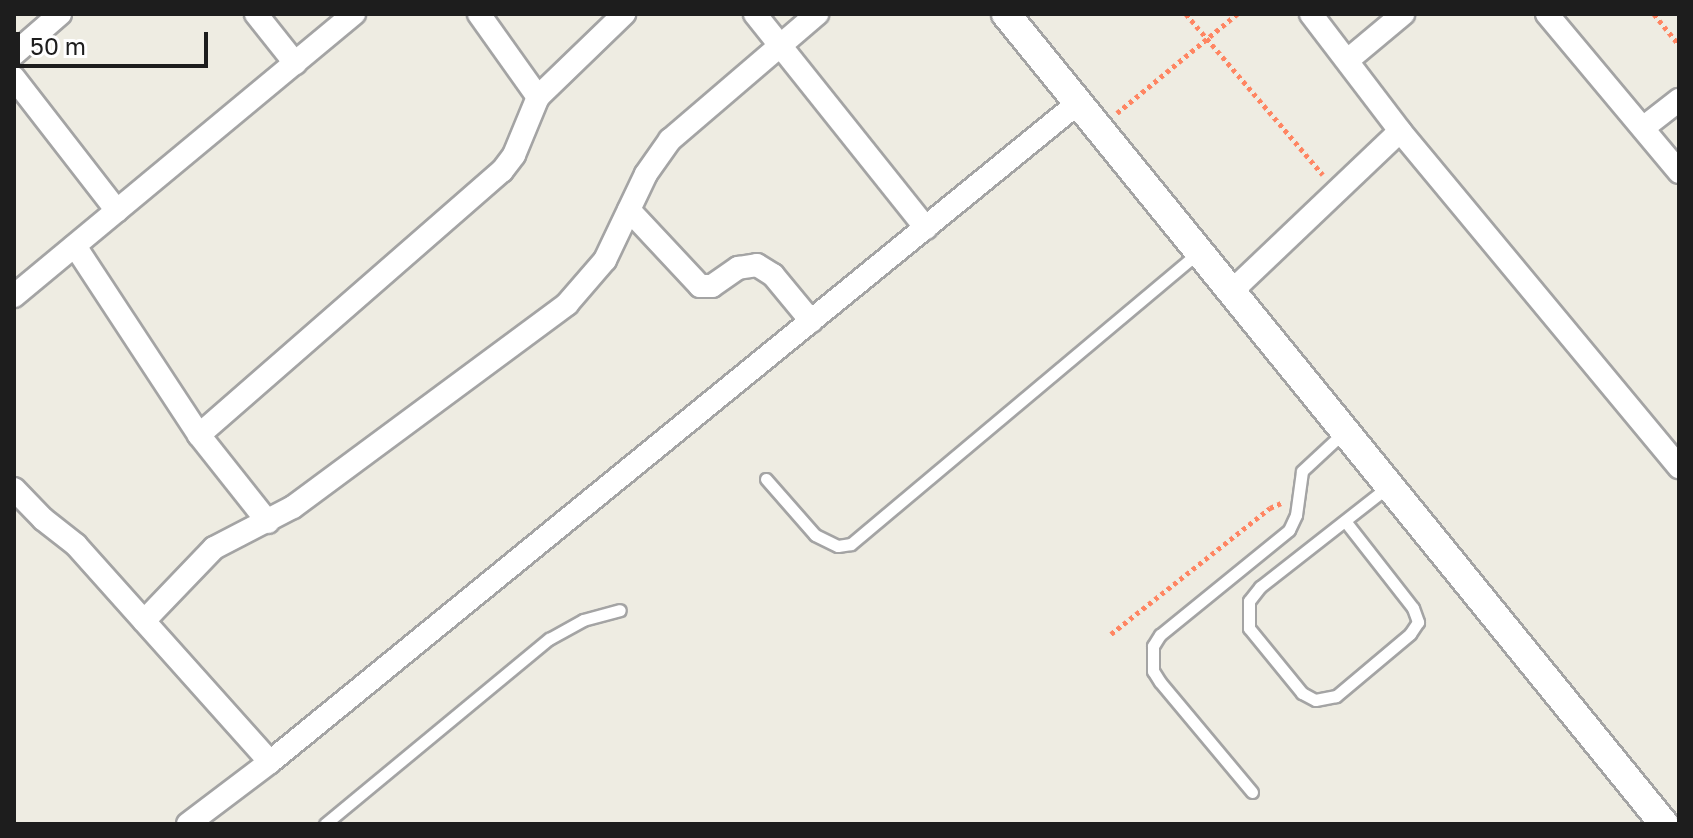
<!DOCTYPE html>
<html>
<head>
<meta charset="utf-8">
<style>
	body { margin:0 }
	#map { position:relative; width:1693px; height:838px; overflow:hidden; background:#eeece2; font-family:"Golos Text",sans-serif }
	div>[style] { position:absolute }
	.path>* { height:5px; margin-top:-2.5px; transform-origin:0; background:repeating-linear-gradient(90deg,#ff8562 0 4px,transparent 0 8px) }
	.roads { filter:drop-shadow(2px 0 #a4a4a4) drop-shadow(-2px 0 #a4a4a4) drop-shadow(0 2px #a4a4a4) drop-shadow(0 -2px #a4a4a4) }
	.service>* { height:11px; margin:-5.5px; padding:0 5.5px; transform-origin:5.5px; border-radius:5.5px; background:#fff }
	.minor>* { height:22px; margin:-11px; padding:0 11px; transform-origin:11px; border-radius:11px; background:#fff }
	.tertiary>* { height:28px; margin:-14px; padding:0 14px; transform-origin:14px; border-radius:14px; background:#fff }
	span { translate:-50% -50%; white-space:nowrap; text-align:center; line-height:1.15; -webkit-text-stroke:7px #fff; paint-order:stroke }
	.frame { position:absolute; inset:0; border:16px solid #1d1d1d; pointer-events:none }
	.scale { position:absolute; left:16px; top:32px; width:192px; height:36px; box-sizing:border-box; border:4px solid #1d1d1d; border-top:0; padding-left:10px; font-size:24px; line-height:28px; white-space:nowrap; color:#1d1d1d; -webkit-text-stroke:6px #fff; paint-order:stroke }
</style>
</head>
<body>
<div id="map">
	<div class="path">
		<i style="left:1186px;top:14px;width:211px;rotate:49.6deg"></i>
		<i style="left:1654px;top:14px;width:40px;rotate:51deg"></i>
		<i style="left:1117px;top:113px;width:156px;rotate:-39.5deg"></i>
		<i style="left:1111px;top:634px;width:203px;rotate:-38.4deg"></i>
		<i style="left:1270px;top:508px;width:12px;rotate:-24deg"></i>
	</div>
	<div class="roads">
		<div class="service">
			<i style="left:766px;top:479px;width:74px;rotate:48.8deg"></i>
			<i style="left:815px;top:535px;width:25px;rotate:26deg"></i>
			<i style="left:838px;top:546px;width:13px;rotate:-9deg"></i>
			<i style="left:851px;top:544px;width:453px;rotate:-40deg"></i>
			<i style="left:1345px;top:521px;width:110px;rotate:52deg"></i>
			<i style="left:1413px;top:608px;width:15px;rotate:70deg"></i>
			<i style="left:1418px;top:622px;width:14px;rotate:124deg"></i>
			<i style="left:1410px;top:634px;width:97px;rotate:140deg"></i>
			<i style="left:1336px;top:696px;width:21px;rotate:169deg"></i>
			<i style="left:1315px;top:700px;width:15px;rotate:-152deg"></i>
			<i style="left:1302px;top:693px;width:84px;rotate:-129.2deg"></i>
			<i style="left:1249px;top:628px;width:27px;rotate:-90deg"></i>
			<i style="left:1249px;top:601px;width:18px;rotate:-52deg"></i>
			<i style="left:1260px;top:587px;width:164px;rotate:-38.1deg"></i>
			<i style="left:1252px;top:792px;width:143px;rotate:-129.9deg"></i>
			<i style="left:1160px;top:682px;width:13px;rotate:-122deg"></i>
			<i style="left:1153px;top:671px;width:25px;rotate:-90deg"></i>
			<i style="left:1153px;top:646px;width:13px;rotate:-58deg"></i>
			<i style="left:1160px;top:635px;width:166px;rotate:-39.1deg"></i>
			<i style="left:1289px;top:530px;width:17px;rotate:-65deg"></i>
			<i style="left:1296px;top:515px;width:44px;rotate:-82.2deg"></i>
			<i style="left:1302px;top:471px;width:57px;rotate:-42.9deg"></i>
			<i style="left:325px;top:824px;width:291px;rotate:-39.6deg"></i>
			<i style="left:549px;top:639px;width:39px;rotate:-29deg"></i>
			<i style="left:583px;top:620px;width:38px;rotate:-15deg"></i>
		</div>
		<div class="minor">
			<i style="left:256px;top:14px;width:63px;rotate:51.5deg"></i>
			<i style="left:479px;top:14px;width:102px;rotate:54.6deg"></i>
			<i style="left:755px;top:14px;width:274px;rotate:51.4deg"></i>
			<i style="left:1311px;top:14px;width:147px;rotate:52.7deg"></i>
			<i style="left:1400px;top:131px;width:437px;rotate:50.3deg"></i>
			<i style="left:1547px;top:14px;width:206px;rotate:50.1deg"></i>
			<i style="left:14px;top:54px;width:61px;rotate:-41deg"></i>
			<i style="left:1348px;top:60px;width:72px;rotate:-39.9deg"></i>
			<i style="left:14px;top:78px;width:168px;rotate:52.2deg"></i>
			<i style="left:1643px;top:128px;width:46px;rotate:-37.9deg"></i>
			<i style="left:629px;top:210px;width:104px;rotate:46.9deg"></i>
			<i style="left:700px;top:286px;width:12px"></i>
			<i style="left:712px;top:286px;width:32px;rotate:-35deg"></i>
			<i style="left:738px;top:268px;width:19px;rotate:-9deg"></i>
			<i style="left:757px;top:265px;width:19px;rotate:32deg"></i>
			<i style="left:773px;top:275px;width:60px;rotate:50.4deg"></i>
			<i style="left:75px;top:246px;width:226px;rotate:56.7deg"></i>
			<i style="left:199px;top:435px;width:111px;rotate:51.6deg"></i>
			<i style="left:1231px;top:292px;width:233px;rotate:-43.6deg"></i>
			<i style="left:14px;top:296px;width:442px;rotate:-39.7deg"></i>
			<i style="left:199px;top:435px;width:402px;rotate:-41.1deg"></i>
			<i style="left:502px;top:171px;width:20px;rotate:-53deg"></i>
			<i style="left:514px;top:155px;width:63px;rotate:-67.5deg"></i>
			<i style="left:538px;top:97px;width:120px;rotate:-44deg"></i>
			<i style="left:14px;top:489px;width:42px;rotate:46deg"></i>
			<i style="left:43px;top:519px;width:42px;rotate:38.2deg"></i>
			<i style="left:76px;top:545px;width:291px;rotate:48.2deg"></i>
			<i style="left:144px;top:621px;width:101px;rotate:-46.2deg"></i>
			<i style="left:214px;top:548px;width:89px;rotate:-27.4deg"></i>
			<i style="left:293px;top:507px;width:341px;rotate:-36.5deg"></i>
			<i style="left:567px;top:304px;width:58px;rotate:-49.2deg"></i>
			<i style="left:605px;top:260px;width:95px;rotate:-64.5deg"></i>
			<i style="left:646px;top:174px;width:42px;rotate:-54.8deg"></i>
			<i style="left:670px;top:140px;width:194px;rotate:-40.6deg"></i>
			<i style="left:188px;top:824px;width:103px;rotate:-37.1deg"></i>
			<i style="left:270px;top:762px;width:1043px;rotate:-39.2deg"></i>
		</div>
		<div class="tertiary">
			<i style="left:1006px;top:14px;width:1044px;rotate:50.91deg"></i>
		</div>
	</div>
	<div class="frame"></div>
	<div class="scale">50 m</div>
</div>
</body>
</html>
